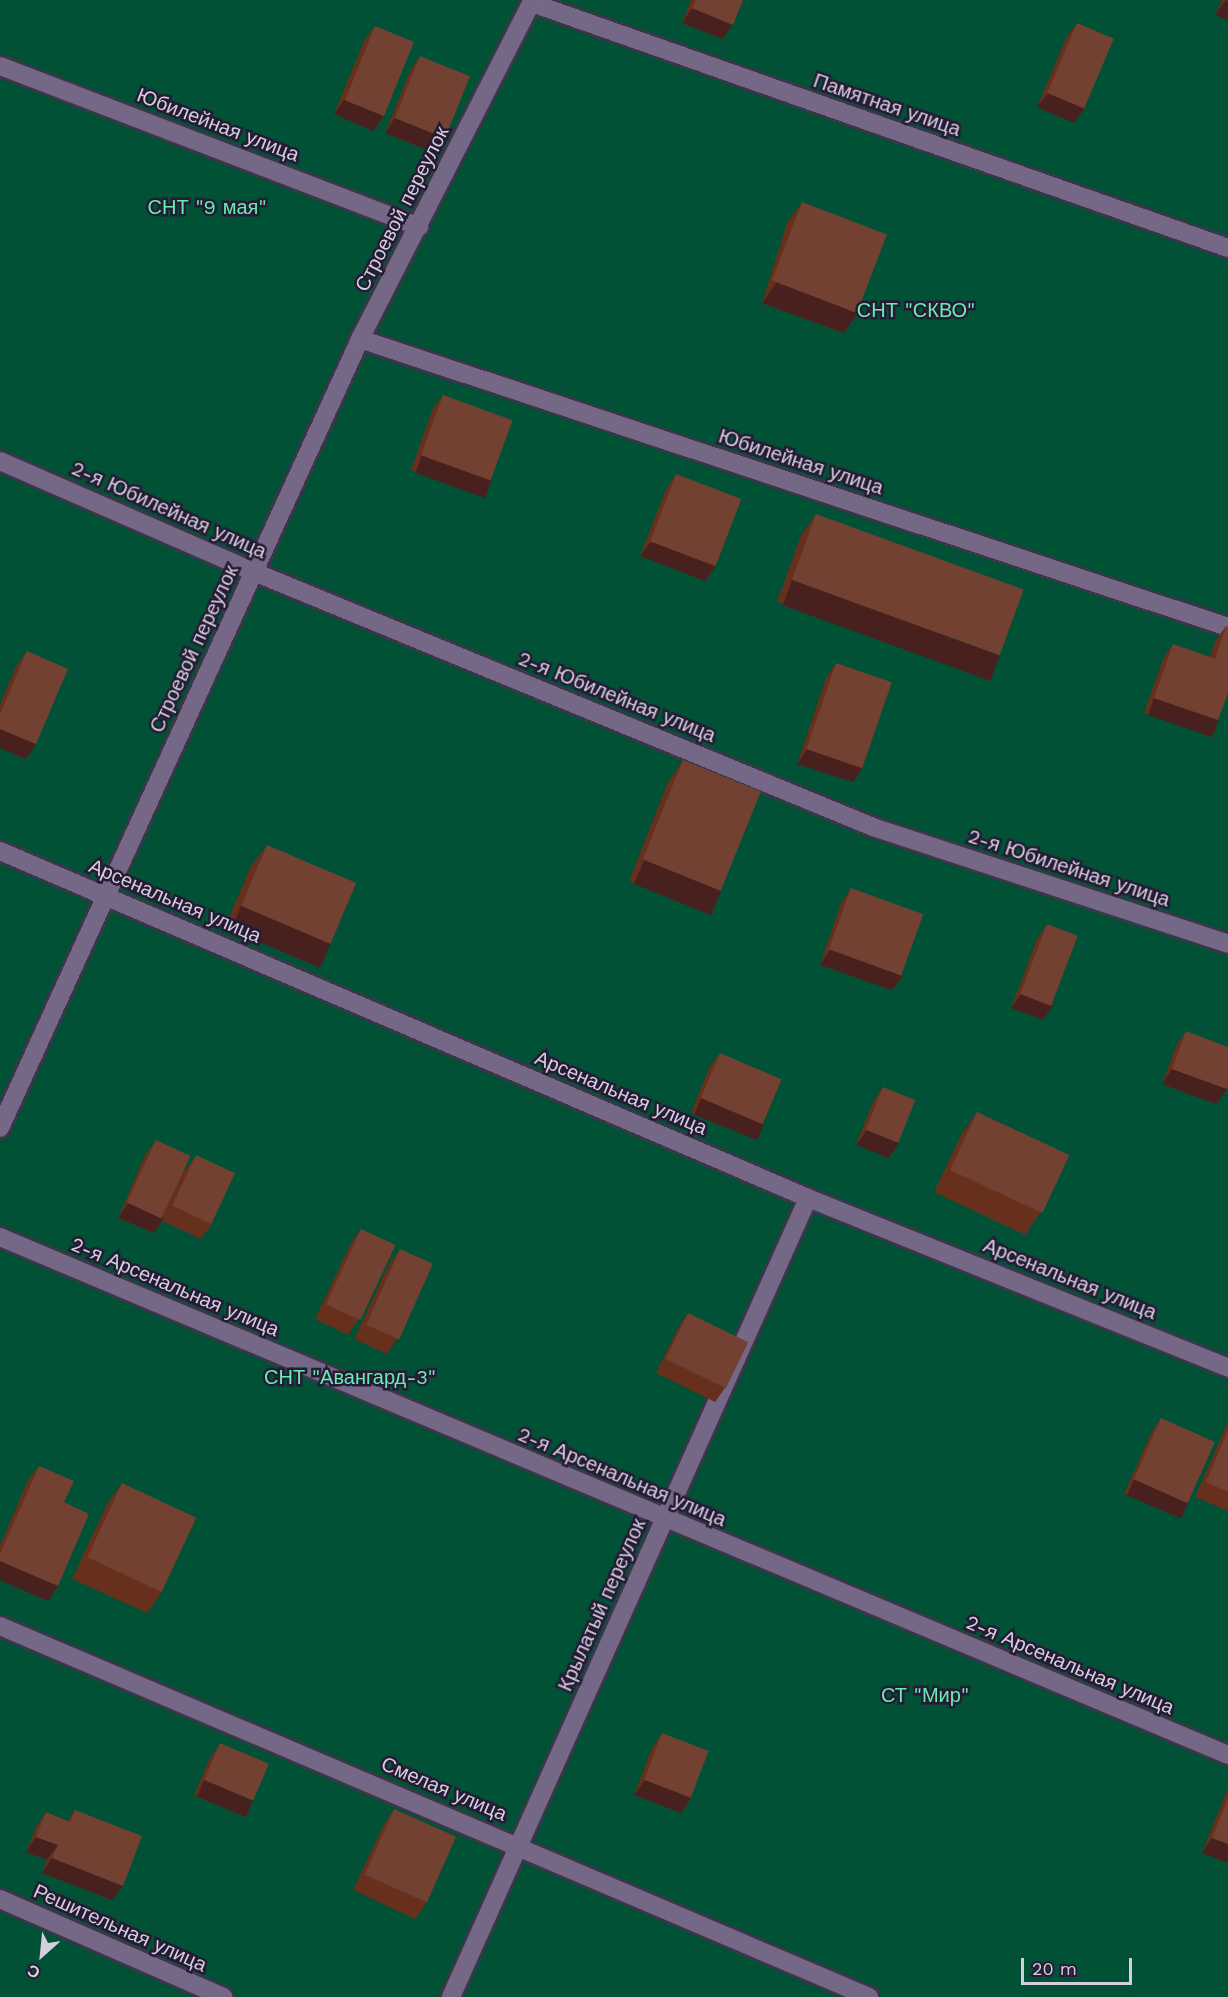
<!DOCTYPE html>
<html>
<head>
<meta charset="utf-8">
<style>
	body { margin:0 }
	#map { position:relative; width:1228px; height:1997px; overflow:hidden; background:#261b34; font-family:"Work Sans",sans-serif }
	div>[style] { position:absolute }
	.green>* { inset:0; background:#005136; transform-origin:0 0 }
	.roads { filter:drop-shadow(2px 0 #3f354a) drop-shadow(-2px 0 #3f354a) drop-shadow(0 2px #3f354a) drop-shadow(0 -2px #3f354a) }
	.minor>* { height:18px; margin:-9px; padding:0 9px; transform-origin:9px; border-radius:9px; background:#756886 }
	.wall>* { inset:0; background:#66301d }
	.shaded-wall>* { inset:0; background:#48201d; transform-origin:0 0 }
	.building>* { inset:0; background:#724132; transform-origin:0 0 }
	span { translate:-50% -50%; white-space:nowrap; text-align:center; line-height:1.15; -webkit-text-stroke:5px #261b34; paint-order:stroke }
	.street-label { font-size:20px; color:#d5cedf }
	.park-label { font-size:20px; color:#67ecb2 }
	.north { position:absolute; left:12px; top:1925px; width:60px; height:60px; -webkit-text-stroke:4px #261b34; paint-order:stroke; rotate:207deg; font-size:16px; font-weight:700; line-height:24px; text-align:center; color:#d5cedf }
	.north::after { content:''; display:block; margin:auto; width:21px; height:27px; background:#d5cedf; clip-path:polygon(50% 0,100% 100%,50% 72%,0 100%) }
	.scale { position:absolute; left:1021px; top:1958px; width:111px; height:27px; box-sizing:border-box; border:3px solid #d5cedf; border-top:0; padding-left:8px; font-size:18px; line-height:21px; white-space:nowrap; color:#d5cedf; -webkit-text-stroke:4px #261b34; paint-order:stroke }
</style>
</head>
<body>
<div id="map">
	<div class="green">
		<i style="left:0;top:0;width:1228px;height:1997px"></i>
	</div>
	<div class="roads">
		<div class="minor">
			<i style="left:532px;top:3px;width:738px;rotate:19.39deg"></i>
			<i style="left:0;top:66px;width:449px;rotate:21deg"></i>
			<i style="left:360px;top:339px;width:915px;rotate:18.36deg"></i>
			<i style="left:0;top:461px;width:277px;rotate:23.6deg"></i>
			<i style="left:254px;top:572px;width:669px;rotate:22.39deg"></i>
			<i style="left:873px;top:827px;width:374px;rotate:18.2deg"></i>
			<i style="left:0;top:851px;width:879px;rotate:23.24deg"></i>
			<i style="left:808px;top:1198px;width:453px;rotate:22deg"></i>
			<i style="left:0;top:1128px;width:867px;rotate:-65.47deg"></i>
			<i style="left:360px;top:339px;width:381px;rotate:-63deg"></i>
			<i style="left:0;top:1237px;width:1333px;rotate:22.87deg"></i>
			<i style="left:0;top:1626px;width:945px;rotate:23.12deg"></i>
			<i style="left:0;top:1899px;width:244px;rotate:23.7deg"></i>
			<i style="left:451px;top:1997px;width:875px;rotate:-65.92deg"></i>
		</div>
	</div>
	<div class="wall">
		<i style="clip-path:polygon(691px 0,743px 0,722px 39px,682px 23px)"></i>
		<i style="clip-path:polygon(1222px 0,1228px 0,1228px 20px,1215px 15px)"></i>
		<i style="clip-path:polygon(1077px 23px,1074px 123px,1037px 107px,1066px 38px)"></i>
		<i style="clip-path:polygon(375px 26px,384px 116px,373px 131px,334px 114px,364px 41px)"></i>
		<i style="clip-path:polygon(420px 56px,435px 153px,385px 133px,410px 71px)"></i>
		<i style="clip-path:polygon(802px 202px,844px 333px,762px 303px,787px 223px)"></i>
		<i style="clip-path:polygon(443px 395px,482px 495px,411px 470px,432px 410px)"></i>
		<i style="clip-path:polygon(676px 474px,716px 566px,705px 581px,640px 556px,666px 489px)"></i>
		<i style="clip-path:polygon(816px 514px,985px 676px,777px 602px,801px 535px)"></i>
		<i style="clip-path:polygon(1226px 626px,1208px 735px,1144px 713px,1163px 659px,1173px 644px,1210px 657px,1215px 641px)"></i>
		<i style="clip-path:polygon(27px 651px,36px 744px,26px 759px,0 748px,0 704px,16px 666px)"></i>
		<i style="clip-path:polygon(836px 663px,863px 767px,853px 782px,797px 764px,826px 678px)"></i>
		<i style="clip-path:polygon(683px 760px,721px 891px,706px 912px,629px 881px,668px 782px)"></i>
		<i style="clip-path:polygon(267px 845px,330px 944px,315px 966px,225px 927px,251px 866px)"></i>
		<i style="clip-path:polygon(851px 888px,903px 976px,892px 990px,820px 965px,841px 903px)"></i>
		<i style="clip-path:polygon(1047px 924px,1053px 1005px,1043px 1020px,1011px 1008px,1037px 939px)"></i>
		<i style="clip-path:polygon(1186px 1031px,1227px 1089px,1216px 1104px,1162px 1084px,1176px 1046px)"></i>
		<i style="clip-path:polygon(720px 1053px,754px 1139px,691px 1113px,709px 1068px)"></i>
		<i style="clip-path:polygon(883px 1087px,889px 1158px,856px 1145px,873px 1102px)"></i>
		<i style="clip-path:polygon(977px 1112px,1040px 1213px,1025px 1235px,934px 1192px,962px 1133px)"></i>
		<i style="clip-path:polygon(156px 1140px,185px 1171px,196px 1155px,212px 1224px,201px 1239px,162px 1221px,154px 1233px,118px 1218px,145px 1155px)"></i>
		<i style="clip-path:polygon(361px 1229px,358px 1320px,348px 1335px,315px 1319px,351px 1243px)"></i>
		<i style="clip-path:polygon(400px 1249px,397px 1339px,387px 1354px,354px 1339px,389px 1264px)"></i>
		<i style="clip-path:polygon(688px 1313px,725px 1388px,715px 1402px,656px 1373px,678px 1328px)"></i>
		<i style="clip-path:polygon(1161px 1418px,1178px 1517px,1124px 1494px,1151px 1433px)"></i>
		<i style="clip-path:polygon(1228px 1421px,1228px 1511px,1195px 1497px)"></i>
		<i style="clip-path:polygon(39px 1466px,64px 1502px,48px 1601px,0 1580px,0 1545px,28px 1480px)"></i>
		<i style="clip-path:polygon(122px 1483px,162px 1592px,147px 1613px,72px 1579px,107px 1504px)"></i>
		<i style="clip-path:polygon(662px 1733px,691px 1798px,681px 1813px,634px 1795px,652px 1748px)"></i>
		<i style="clip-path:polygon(220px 1743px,243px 1816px,194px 1795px,210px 1758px)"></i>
		<i style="clip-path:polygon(1228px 1787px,1228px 1863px,1202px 1853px)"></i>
		<i style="clip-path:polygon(394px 1809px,426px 1904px,415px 1919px,353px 1890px,384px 1824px)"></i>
		<i style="clip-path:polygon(75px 1810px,112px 1900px,42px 1873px,47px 1860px,26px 1852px,36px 1827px,46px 1812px,67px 1821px)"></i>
	</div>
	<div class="shaded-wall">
		<i style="clip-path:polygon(1226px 0,1228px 1px,1228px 20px,1215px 15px)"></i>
		<i style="clip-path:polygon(692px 8px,733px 25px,722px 39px,682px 23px)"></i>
		<i style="clip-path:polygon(1048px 93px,1085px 108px,1074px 123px,1037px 107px)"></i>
		<i style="clip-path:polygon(344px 100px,384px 116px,373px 131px,334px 114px)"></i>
		<i style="clip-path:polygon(395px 118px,446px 138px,435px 153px,385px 133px)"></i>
		<i style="clip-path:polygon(777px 282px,859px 312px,844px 333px,762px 303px)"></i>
		<i style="left:422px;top:455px;width:74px;height:19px;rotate:20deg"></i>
		<i style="clip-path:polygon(651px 542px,716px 566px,705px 581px,640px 556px)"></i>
		<i style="left:792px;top:580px;width:221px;height:27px;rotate:20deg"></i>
		<i style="left:1154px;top:698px;width:68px;height:18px;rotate:19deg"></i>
		<i style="clip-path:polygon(0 729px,36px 744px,26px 759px,0 748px)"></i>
		<i style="clip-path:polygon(807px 749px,863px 767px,853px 782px,797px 764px)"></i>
		<i style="left:644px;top:860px;width:83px;height:26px;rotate:22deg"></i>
		<i style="left:241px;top:906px;width:97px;height:26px;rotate:23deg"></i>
		<i style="clip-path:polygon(830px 950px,903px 976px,892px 990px,820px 965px)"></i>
		<i style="clip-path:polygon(1021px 994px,1053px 1005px,1043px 1020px,1011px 1008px)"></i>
		<i style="clip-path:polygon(1172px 1069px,1227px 1089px,1216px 1104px,1162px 1084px)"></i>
		<i style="left:701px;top:1098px;width:68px;height:18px;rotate:22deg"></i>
		<i style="clip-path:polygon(867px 1130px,899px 1143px,889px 1158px,856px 1145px)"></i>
		<i style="clip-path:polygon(128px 1203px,164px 1218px,154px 1233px,118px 1218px)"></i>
		<i style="left:1134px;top:1479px;width:59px;height:18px;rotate:23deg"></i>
		<i style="clip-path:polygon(0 1561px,58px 1586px,48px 1601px,0 1580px)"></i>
		<i style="left:204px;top:1780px;width:53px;height:18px;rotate:23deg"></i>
		<i style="clip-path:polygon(645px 1780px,691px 1798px,681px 1813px,634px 1795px)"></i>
		<i style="clip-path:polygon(36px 1837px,58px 1845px,47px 1860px,26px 1852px)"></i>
		<i style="clip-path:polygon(1212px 1838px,1228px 1844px,1228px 1863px,1202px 1853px)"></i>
		<i style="clip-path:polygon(52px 1858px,123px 1886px,112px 1900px,42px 1873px)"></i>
	</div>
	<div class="building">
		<i style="clip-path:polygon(696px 0,743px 0,733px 25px,692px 8px)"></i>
		<i style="left:1077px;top:23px;width:40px;height:76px;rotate:23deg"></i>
		<i style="left:375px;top:26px;width:42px;height:80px;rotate:22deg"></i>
		<i style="left:420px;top:56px;width:54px;height:67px;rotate:22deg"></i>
		<i style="left:802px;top:202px;width:91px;height:84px;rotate:21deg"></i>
		<i style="left:443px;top:395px;width:74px;height:64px;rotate:20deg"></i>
		<i style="left:676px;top:474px;width:70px;height:72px;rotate:21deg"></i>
		<i style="left:816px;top:514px;width:221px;height:70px;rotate:20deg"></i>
		<i style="clip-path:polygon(1226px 626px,1228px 627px,1228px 693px,1218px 720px,1154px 698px,1173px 644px,1215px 659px)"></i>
		<i style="clip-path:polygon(27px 651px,68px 669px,36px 744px,0 729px,0 714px)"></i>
		<i style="left:836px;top:663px;width:59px;height:91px;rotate:19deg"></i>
		<i style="left:683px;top:760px;width:84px;height:107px;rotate:22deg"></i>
		<i style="left:267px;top:845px;width:97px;height:66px;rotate:23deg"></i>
		<i style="left:851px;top:888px;width:77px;height:65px;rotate:20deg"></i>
		<i style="left:1047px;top:924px;width:33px;height:75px;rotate:21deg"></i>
		<i style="clip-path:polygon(1186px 1031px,1228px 1047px,1228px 1085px,1227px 1089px,1172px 1069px)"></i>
		<i style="left:720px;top:1053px;width:67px;height:49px;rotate:23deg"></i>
		<i style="left:883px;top:1087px;width:35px;height:46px;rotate:22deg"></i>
		<i style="left:977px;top:1112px;width:102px;height:64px;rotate:25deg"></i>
		<i style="left:156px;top:1140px;width:38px;height:69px;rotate:25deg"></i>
		<i style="left:196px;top:1155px;width:43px;height:56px;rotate:25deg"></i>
		<i style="left:361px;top:1229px;width:38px;height:83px;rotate:25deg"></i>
		<i style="left:400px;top:1249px;width:36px;height:83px;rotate:24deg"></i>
		<i style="left:688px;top:1313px;width:67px;height:51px;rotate:26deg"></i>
		<i style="left:1161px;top:1418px;width:59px;height:67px;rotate:24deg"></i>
		<i style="clip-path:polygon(1228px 1430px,1228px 1492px,1206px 1482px)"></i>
		<i style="clip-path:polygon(39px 1466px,74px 1481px,64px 1502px,89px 1514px,58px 1586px,0 1561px,0 1554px)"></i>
		<i style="left:122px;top:1483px;width:82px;height:82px;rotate:25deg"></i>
		<i style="left:662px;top:1733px;width:50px;height:50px;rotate:21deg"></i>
		<i style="left:220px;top:1743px;width:53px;height:40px;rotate:23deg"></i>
		<i style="clip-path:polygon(1228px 1798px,1228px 1844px,1212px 1838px)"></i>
		<i style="left:394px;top:1809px;width:68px;height:72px;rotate:24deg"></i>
		<i style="clip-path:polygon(75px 1810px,142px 1836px,123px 1886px,52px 1858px,58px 1845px,36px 1837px,46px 1812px,70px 1822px)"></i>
	</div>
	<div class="street-label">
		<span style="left:887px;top:105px;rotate:19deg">Памятная улица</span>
		<span style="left:218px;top:125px;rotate:21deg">Юбилейная улица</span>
		<span style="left:402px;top:209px;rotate:-63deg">Строевой переулок</span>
		<span style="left:801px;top:462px;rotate:18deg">Юбилейная улица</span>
		<span style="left:169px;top:510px;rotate:24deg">2-я Юбилейная улица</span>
		<span style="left:194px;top:649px;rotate:-65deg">Строевой переулок</span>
		<span style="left:617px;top:697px;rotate:22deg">2-я Юбилейная улица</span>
		<span style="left:1069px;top:868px;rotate:18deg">2-я Юбилейная улица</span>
		<span style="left:175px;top:901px;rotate:23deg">Арсенальная улица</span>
		<span style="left:621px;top:1093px;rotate:23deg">Арсенальная улица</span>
		<span style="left:1070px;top:1279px;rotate:22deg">Арсенальная улица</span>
		<span style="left:175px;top:1287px;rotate:23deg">2-я Арсенальная улица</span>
		<span style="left:622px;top:1477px;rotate:23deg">2-я Арсенальная улица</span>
		<span style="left:602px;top:1605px;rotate:-66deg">Крылатый переулок</span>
		<span style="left:1070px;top:1665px;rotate:23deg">2-я Арсенальная улица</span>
		<span style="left:444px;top:1789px;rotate:23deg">Смелая улица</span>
		<span style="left:120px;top:1928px;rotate:24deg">Решительная улица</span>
	</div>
	<div class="park-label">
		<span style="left:207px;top:207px">СНТ "9 мая"</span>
		<span style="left:916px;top:310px">СНТ "СКВО"</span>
		<span style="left:350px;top:1377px">СНТ "Авангард-3"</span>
		<span style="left:925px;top:1695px">СТ "Мир"</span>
	</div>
	<div class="north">С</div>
	<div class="scale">20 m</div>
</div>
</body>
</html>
